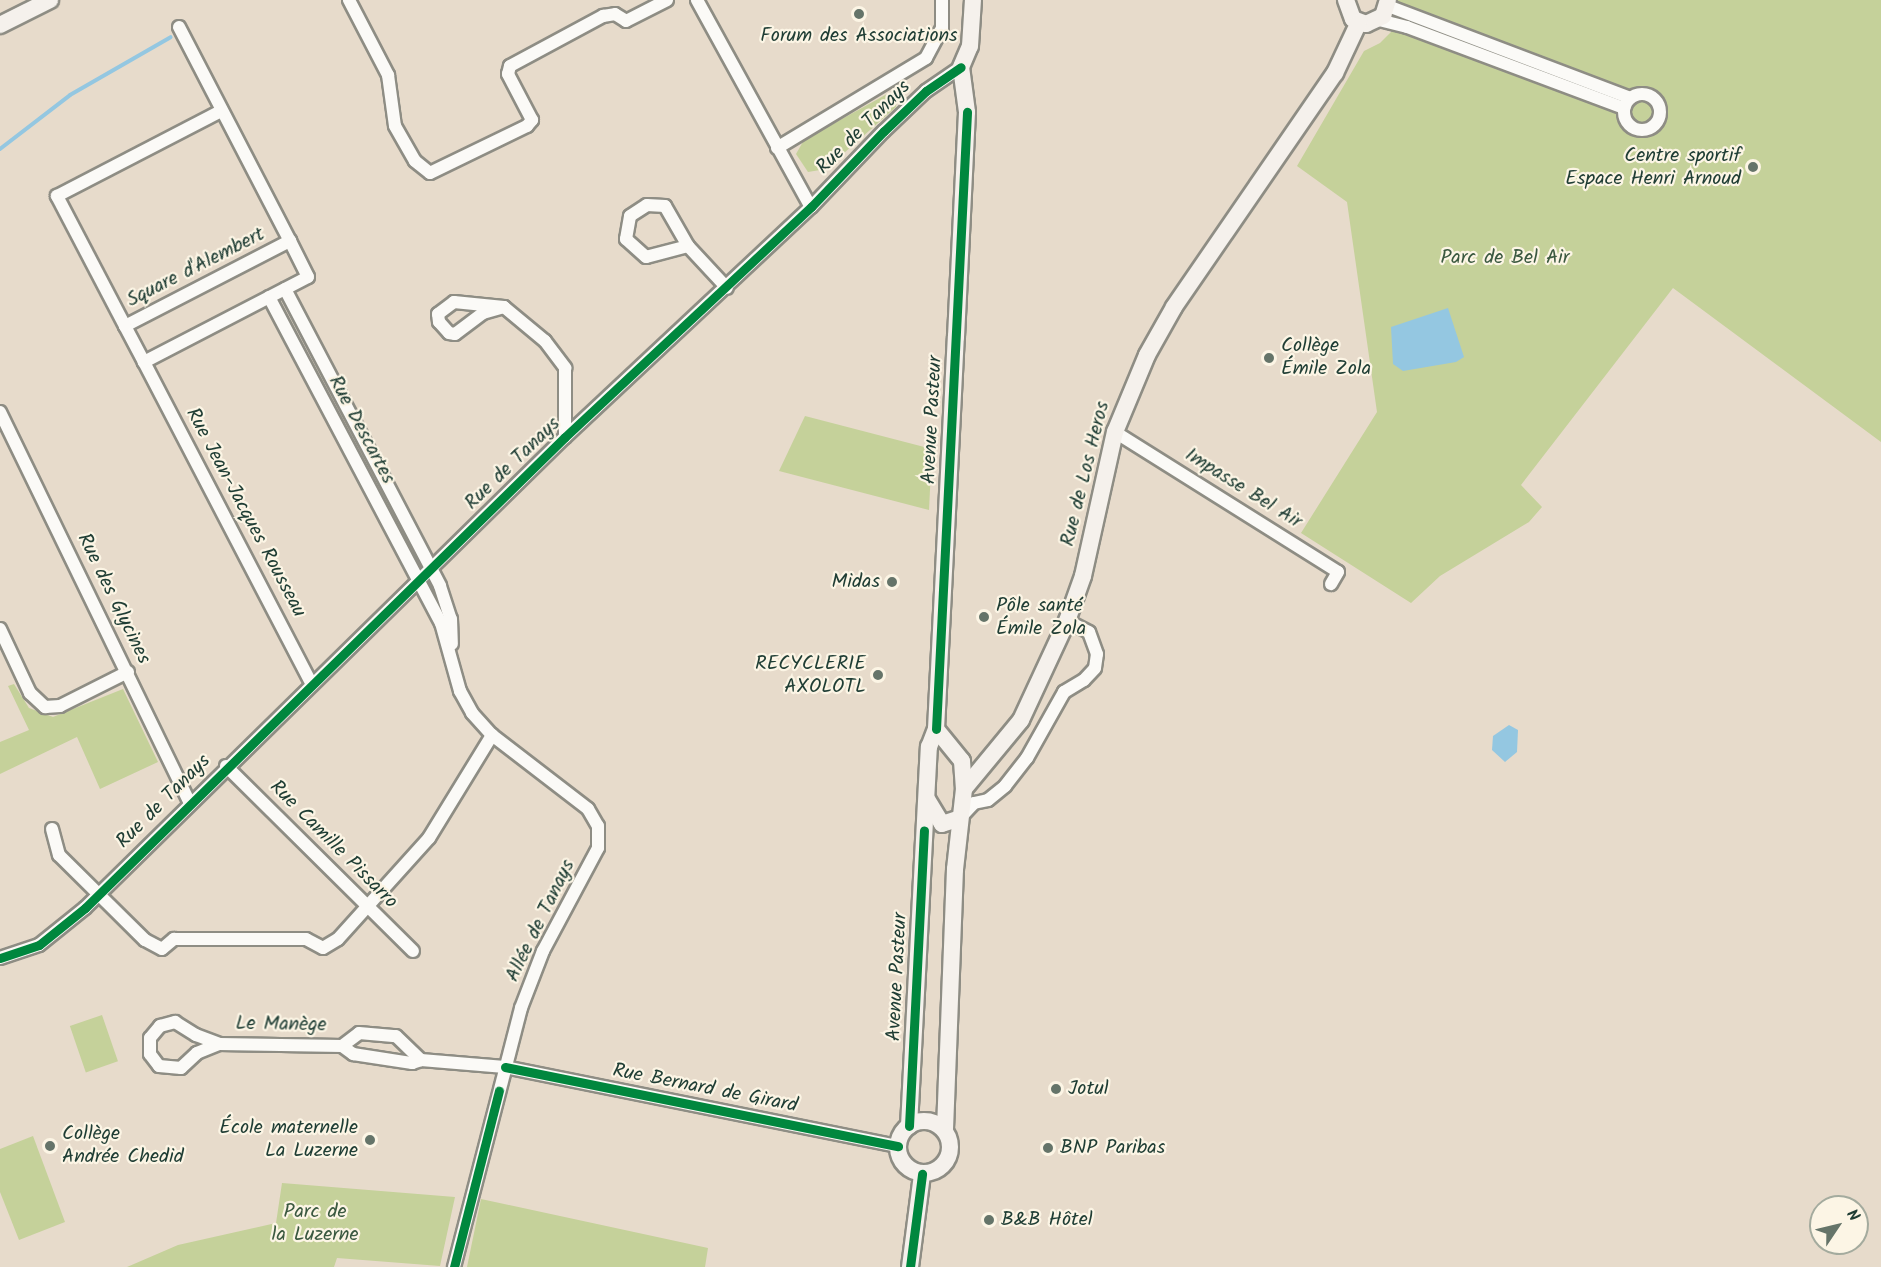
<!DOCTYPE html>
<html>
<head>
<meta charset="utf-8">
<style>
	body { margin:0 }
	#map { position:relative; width:1881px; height:1267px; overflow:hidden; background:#e7dbcb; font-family:Kalam,sans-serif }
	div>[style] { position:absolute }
	.green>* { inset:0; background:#c5d19a; transform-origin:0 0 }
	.water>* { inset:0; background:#94c7e1 }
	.stream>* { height:4px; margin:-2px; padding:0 2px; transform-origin:2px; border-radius:2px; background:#94c7e1 }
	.roads { filter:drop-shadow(2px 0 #8e8d84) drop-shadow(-2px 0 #8e8d84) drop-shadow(0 2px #8e8d84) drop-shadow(0 -2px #8e8d84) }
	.street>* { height:12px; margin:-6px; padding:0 6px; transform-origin:6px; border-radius:6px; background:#fbfaf7 }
	.street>.ring { margin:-6px; padding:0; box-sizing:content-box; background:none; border:12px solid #fbfaf7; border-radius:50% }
	.secondary>* { height:16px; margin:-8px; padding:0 8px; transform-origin:8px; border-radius:8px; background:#f5f1ec }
	.secondary>.ring { margin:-8px; padding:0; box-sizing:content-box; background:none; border:16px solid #f5f1ec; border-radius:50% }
	.cycleway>* { height:9px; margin:-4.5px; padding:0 4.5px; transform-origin:4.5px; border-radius:4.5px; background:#00873e }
	.dots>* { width:16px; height:16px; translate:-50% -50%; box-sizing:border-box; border:3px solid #fcf5e5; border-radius:50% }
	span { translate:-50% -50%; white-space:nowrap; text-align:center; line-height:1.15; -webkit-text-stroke:4.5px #fcf5e5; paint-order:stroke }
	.poi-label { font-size:20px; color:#1f3d34 }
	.right { translate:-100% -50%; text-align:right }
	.left { translate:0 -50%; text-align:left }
	.street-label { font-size:20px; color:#1f3d34 }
	.park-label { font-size:20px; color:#3b5940 }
	.north { position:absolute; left:1809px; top:1195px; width:60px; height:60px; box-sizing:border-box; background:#fcf5e5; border:2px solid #a4ab9e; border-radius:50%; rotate:55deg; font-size:16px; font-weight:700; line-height:24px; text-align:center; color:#1f3d34 }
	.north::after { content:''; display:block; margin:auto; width:21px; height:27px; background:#657469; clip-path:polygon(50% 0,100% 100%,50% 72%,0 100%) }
</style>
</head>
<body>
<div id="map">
	<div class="green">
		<i style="clip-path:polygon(1397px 0,1881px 0,1881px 442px,1673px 288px,1521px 485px,1542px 507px,1529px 522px,1440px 576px,1411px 603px,1301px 533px,1377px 412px,1347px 202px,1297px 166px,1364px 51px,1380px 43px,1403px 20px)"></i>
		<i style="clip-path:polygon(887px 94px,897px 95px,896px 107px,826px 169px,808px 172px,796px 154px,804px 140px)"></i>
		<i style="clip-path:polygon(805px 416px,932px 449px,929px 510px,779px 471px)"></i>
		<i style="clip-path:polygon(14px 684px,29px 708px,53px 717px,123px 689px,158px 762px,100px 789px,77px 737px,0 774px,0 742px,29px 730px,8px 686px)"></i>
		<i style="left:102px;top:1015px;width:49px;height:34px;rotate:71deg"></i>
		<i style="clip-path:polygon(33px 1136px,65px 1222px,19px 1240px,0 1192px,0 1149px)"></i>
		<i style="clip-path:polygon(282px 1183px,455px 1197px,440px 1266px,337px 1258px,334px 1267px,127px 1267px,178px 1245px,276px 1223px)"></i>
		<i style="clip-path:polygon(481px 1199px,708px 1248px,705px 1267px,467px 1267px)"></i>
	</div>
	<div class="water">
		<i style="clip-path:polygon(1448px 308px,1464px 357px,1456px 362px,1403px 371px,1393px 364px,1391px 327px)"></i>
		<i style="clip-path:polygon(1509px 725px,1518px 730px,1517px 752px,1505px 762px,1492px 750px,1493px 736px)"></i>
	</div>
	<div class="stream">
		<i style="left:0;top:149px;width:88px;rotate:-37.6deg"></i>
		<i style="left:70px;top:95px;width:116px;rotate:-29.9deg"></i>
	</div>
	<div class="roads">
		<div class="street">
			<i style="left:349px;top:0;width:85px;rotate:62.5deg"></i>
			<i style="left:388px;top:75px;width:51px;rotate:82.2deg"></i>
			<i style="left:395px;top:126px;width:40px;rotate:60.3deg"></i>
			<i style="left:415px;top:161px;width:19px;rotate:39deg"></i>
			<i style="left:430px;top:173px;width:108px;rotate:-25.9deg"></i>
			<i style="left:527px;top:126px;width:8px;rotate:-50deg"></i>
			<i style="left:532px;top:120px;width:52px;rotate:-117.6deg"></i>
			<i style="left:508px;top:74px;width:8px;rotate:-76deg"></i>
			<i style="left:510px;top:66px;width:106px;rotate:-28.3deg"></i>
			<i style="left:603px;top:16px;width:12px;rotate:-9deg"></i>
			<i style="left:615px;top:14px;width:13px;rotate:32deg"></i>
			<i style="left:626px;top:21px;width:46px;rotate:-27.1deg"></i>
			<i style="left:697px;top:0;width:236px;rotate:61.2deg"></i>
			<i style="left:1388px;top:6px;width:259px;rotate:20.8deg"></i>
			<i style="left:1379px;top:20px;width:29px;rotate:14deg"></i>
			<i style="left:1407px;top:27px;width:232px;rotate:20.5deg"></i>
			<i style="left:179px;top:27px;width:241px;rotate:62.6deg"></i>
			<i class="ring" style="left:1624px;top:94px;width:24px;height:24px"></i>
			<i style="left:777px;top:148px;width:174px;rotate:-31.1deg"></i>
			<i style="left:926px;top:58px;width:34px;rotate:-62deg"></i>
			<i style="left:942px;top:28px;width:28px;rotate:-90deg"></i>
			<i style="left:290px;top:241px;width:40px;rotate:63.4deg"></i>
			<i style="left:308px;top:277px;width:185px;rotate:152.6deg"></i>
			<i style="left:144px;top:362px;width:41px;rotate:-117.8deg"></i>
			<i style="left:125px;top:326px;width:186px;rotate:-27.3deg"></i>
			<i style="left:688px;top:246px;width:43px;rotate:165.3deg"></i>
			<i style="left:646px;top:257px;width:27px;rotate:-138deg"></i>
			<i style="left:626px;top:239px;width:23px;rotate:-80deg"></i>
			<i style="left:630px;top:216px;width:20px;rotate:-33deg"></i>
			<i style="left:647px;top:205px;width:18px;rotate:3deg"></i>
			<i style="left:665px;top:206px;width:46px;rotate:60.1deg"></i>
			<i style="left:688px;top:246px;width:57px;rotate:47.1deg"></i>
			<i style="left:285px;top:289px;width:335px;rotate:62.4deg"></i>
			<i style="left:440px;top:586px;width:35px;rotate:72deg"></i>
			<i style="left:451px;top:619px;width:25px;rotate:88deg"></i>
			<i style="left:269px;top:297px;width:369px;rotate:62.2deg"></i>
			<i style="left:441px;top:623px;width:71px;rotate:74.4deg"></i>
			<i style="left:460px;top:691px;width:25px;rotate:61deg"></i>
			<i style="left:472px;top:713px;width:30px;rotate:48deg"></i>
			<i style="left:492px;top:735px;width:121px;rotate:37.6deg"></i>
			<i style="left:588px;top:809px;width:20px;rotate:60deg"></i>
			<i style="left:598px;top:826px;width:22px;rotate:90deg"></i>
			<i style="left:598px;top:848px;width:117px;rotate:118.1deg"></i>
			<i style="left:543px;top:951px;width:61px;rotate:111.1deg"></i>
			<i style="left:521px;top:1008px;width:268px;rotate:104.5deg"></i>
			<i style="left:504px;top:307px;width:22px;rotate:164deg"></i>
			<i style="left:483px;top:313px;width:35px;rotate:143deg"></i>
			<i style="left:455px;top:334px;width:6px;rotate:-171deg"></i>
			<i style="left:449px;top:333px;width:15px;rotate:-132deg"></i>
			<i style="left:439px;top:322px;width:8px;rotate:-97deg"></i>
			<i style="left:438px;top:314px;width:20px;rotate:-37deg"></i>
			<i style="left:454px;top:302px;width:50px;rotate:5.7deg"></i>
			<i style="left:504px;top:307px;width:53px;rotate:39.7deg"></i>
			<i style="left:545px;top:341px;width:34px;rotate:53deg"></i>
			<i style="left:565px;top:368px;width:69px;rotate:90deg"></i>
			<i style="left:125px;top:326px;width:147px;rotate:-117.6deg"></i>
			<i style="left:57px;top:196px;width:185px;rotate:-27.4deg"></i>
			<i style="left:144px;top:362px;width:362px;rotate:62.5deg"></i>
			<i style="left:0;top:412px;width:435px;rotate:64.1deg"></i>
			<i style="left:1115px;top:432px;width:263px;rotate:32.1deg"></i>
			<i style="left:1338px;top:572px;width:14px;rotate:120deg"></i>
			<i style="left:0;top:629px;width:71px;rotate:64.9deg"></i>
			<i style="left:30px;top:693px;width:21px;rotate:43deg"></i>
			<i style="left:45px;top:707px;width:15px;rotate:-4deg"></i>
			<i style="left:60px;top:706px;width:76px;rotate:-26.6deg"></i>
			<i style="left:226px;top:766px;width:263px;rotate:44.7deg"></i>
			<i style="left:961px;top:817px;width:19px;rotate:-47deg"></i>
			<i style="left:974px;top:803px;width:14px;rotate:-12deg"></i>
			<i style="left:988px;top:800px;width:22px;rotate:-39deg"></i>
			<i style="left:1005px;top:786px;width:36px;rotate:-52deg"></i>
			<i style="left:1027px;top:758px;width:76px;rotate:-60.7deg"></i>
			<i style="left:1064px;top:692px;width:23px;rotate:-31deg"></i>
			<i style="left:1084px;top:680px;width:16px;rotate:-47deg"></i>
			<i style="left:1095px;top:668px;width:14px;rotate:-82deg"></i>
			<i style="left:1097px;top:654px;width:23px;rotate:-110deg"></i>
			<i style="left:1089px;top:632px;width:25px;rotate:-153deg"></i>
			<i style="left:52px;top:829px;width:27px;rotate:75deg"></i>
			<i style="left:59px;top:855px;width:121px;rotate:44.7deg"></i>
			<i style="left:145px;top:940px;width:19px;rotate:28deg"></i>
			<i style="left:162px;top:949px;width:16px;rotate:-40deg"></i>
			<i style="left:174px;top:939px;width:132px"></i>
			<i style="left:306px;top:939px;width:19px;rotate:28deg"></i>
			<i style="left:323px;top:948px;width:17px;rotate:-31deg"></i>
			<i style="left:338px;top:939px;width:136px;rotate:-48deg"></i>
			<i style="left:429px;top:838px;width:121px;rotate:-58.5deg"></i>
			<i style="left:0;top:958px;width:41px;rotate:-18.4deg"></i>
			<i style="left:39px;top:945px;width:59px;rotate:-38.8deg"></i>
			<i style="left:85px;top:908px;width:672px;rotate:-44.46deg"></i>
			<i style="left:565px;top:437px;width:337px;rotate:-43.1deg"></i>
			<i style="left:811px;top:207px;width:105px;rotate:-46.2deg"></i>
			<i style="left:884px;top:131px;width:58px;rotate:-43.6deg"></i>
			<i style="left:926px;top:91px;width:42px;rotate:-34.4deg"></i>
			<i style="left:175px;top:1022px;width:25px;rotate:32deg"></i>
			<i style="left:196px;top:1035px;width:25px;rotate:21deg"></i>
			<i style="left:219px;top:1044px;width:24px;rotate:158deg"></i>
			<i style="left:197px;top:1053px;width:22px;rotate:137deg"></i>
			<i style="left:181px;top:1068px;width:22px;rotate:-175deg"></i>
			<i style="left:159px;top:1066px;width:15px;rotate:-127deg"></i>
			<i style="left:150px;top:1054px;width:16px;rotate:-90deg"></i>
			<i style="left:150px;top:1038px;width:16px;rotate:-50deg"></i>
			<i style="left:160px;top:1026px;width:16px;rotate:-15deg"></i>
			<i style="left:219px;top:1044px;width:123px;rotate:0.9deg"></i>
			<i style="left:342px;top:1046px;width:14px;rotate:36deg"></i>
			<i style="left:353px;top:1054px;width:60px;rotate:8.7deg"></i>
			<i style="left:412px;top:1063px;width:9px;rotate:-18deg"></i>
			<i style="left:421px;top:1060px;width:84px;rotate:4.8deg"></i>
			<i style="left:505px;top:1067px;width:401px;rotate:11.4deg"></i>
			<i style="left:342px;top:1046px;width:21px;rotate:-37deg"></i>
			<i style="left:359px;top:1033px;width:37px;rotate:5deg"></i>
			<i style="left:396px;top:1036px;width:35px;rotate:44deg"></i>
		</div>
		<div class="secondary">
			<i style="left:1346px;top:0;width:20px;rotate:70deg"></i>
			<i style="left:1353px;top:19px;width:14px;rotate:21deg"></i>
			<i style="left:1366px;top:24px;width:19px;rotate:-25deg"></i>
			<i style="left:1383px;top:16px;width:17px;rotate:-73deg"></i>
			<i style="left:0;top:25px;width:56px;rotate:-26.6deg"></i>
			<i style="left:936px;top:729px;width:41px;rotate:50.9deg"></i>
			<i style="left:962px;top:761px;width:28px;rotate:86deg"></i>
			<i style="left:964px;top:789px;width:81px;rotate:96.4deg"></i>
			<i style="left:955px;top:869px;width:262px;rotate:92.2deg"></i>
			<i style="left:964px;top:789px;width:89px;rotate:-50.4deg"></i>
			<i style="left:1021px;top:720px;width:109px;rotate:-65.1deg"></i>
			<i style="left:1067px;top:621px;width:48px;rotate:-70.4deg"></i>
			<i style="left:1083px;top:576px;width:148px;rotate:-77.5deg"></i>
			<i style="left:1115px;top:432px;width:83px;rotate:-67.4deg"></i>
			<i style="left:1147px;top:355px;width:55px;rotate:-60.6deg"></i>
			<i style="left:1174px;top:307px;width:284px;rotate:-55.5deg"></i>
			<i style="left:1335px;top:73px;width:56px;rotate:-64.8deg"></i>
			<i style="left:927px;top:799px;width:29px;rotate:59deg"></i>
			<i style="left:942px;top:824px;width:19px;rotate:-18deg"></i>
			<i class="ring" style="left:898px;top:1121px;width:36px;height:36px"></i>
			<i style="left:909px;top:1126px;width:380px;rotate:-87deg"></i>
			<i style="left:929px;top:747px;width:19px;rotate:-69deg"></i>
			<i style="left:936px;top:729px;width:393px;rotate:-87.1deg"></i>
			<i style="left:956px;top:337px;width:225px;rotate:-87.2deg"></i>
			<i style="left:967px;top:112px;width:45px;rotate:-97.6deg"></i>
			<i style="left:961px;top:67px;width:23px;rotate:-67deg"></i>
			<i style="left:970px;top:46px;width:46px;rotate:-86.3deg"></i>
			<i style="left:910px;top:1267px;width:94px;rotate:-82.6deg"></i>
		</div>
	</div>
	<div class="cycleway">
		<i style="left:936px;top:729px;width:618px;rotate:-87.12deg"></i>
		<i style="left:0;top:958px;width:41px;rotate:-18.4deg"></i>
		<i style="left:39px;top:945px;width:59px;rotate:-38.8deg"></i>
		<i style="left:85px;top:908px;width:672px;rotate:-44.46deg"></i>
		<i style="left:565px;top:437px;width:337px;rotate:-43.1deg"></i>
		<i style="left:811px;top:207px;width:105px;rotate:-46.2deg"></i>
		<i style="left:884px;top:131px;width:58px;rotate:-43.6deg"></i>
		<i style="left:926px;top:91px;width:42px;rotate:-34.4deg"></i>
		<i style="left:505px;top:1067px;width:401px;rotate:11.4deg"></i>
		<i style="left:909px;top:1126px;width:296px;rotate:-87.1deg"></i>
		<i style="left:454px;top:1267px;width:182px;rotate:-75.7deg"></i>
		<i style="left:910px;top:1267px;width:94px;rotate:-82.6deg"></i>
	</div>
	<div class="dots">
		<i style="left:859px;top:14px;background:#657469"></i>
		<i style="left:1753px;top:167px;background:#657469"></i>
		<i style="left:1269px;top:358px;background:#657469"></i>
		<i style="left:892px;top:582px;background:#657469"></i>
		<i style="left:984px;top:617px;background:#657469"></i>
		<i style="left:878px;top:675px;background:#657469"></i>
		<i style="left:1056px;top:1089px;background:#657469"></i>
		<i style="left:370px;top:1140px;background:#657469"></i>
		<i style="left:50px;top:1146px;background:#657469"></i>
		<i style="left:1048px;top:1148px;background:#657469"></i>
		<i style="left:989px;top:1220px;background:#657469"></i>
	</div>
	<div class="poi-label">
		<span style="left:859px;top:36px">Forum des Associations</span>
		<span class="right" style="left:1741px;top:168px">Centre sportif<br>Espace Henri Arnoud</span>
		<span class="left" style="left:1281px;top:358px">Collège<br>Émile Zola</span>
		<span class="right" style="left:880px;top:582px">Midas</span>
		<span class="left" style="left:996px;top:618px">Pôle santé<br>Émile Zola</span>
		<span class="right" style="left:866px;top:676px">RECYCLERIE<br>AXOLOTL</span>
		<span class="left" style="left:1068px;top:1089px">Jotul</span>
		<span class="right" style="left:358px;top:1140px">École maternelle<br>La Luzerne</span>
		<span class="left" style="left:62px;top:1146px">Collège<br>Andrée Chedid</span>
		<span class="left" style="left:1060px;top:1148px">BNP Paribas</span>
		<span class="left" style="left:1001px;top:1220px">B&amp;B Hôtel</span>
	</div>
	<div class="street-label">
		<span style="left:864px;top:128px;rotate:-45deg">Rue de Tanays</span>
		<span style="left:196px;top:268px;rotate:-27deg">Square d'Alembert</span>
		<span style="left:933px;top:420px;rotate:-87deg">Avenue Pasteur</span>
		<span style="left:361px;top:430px;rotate:62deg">Rue Descartes</span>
		<span style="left:513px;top:464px;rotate:-44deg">Rue de Tanays</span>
		<span style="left:1086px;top:474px;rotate:-76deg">Rue de Los Heros</span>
		<span style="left:1243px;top:489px;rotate:32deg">Impasse Bel Air</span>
		<span style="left:245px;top:513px;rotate:62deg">Rue Jean-Jacques Rousseau</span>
		<span style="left:113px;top:599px;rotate:64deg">Rue des Glycines</span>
		<span style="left:164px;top:802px;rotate:-45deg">Rue de Tanays</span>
		<span style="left:333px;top:845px;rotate:45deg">Rue Camille Pissarro</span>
		<span style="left:541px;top:921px;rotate:-64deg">Allée de Tanays</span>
		<span style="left:898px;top:977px;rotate:-87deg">Avenue Pasteur</span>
		<span style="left:281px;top:1025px;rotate:1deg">Le Manège</span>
		<span style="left:705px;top:1089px;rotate:11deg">Rue Bernard de Girard</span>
	</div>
	<div class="park-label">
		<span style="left:1505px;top:258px">Parc de Bel Air</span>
		<span style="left:315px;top:1224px">Parc de<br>la Luzerne</span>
	</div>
	<div class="north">N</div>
</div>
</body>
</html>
